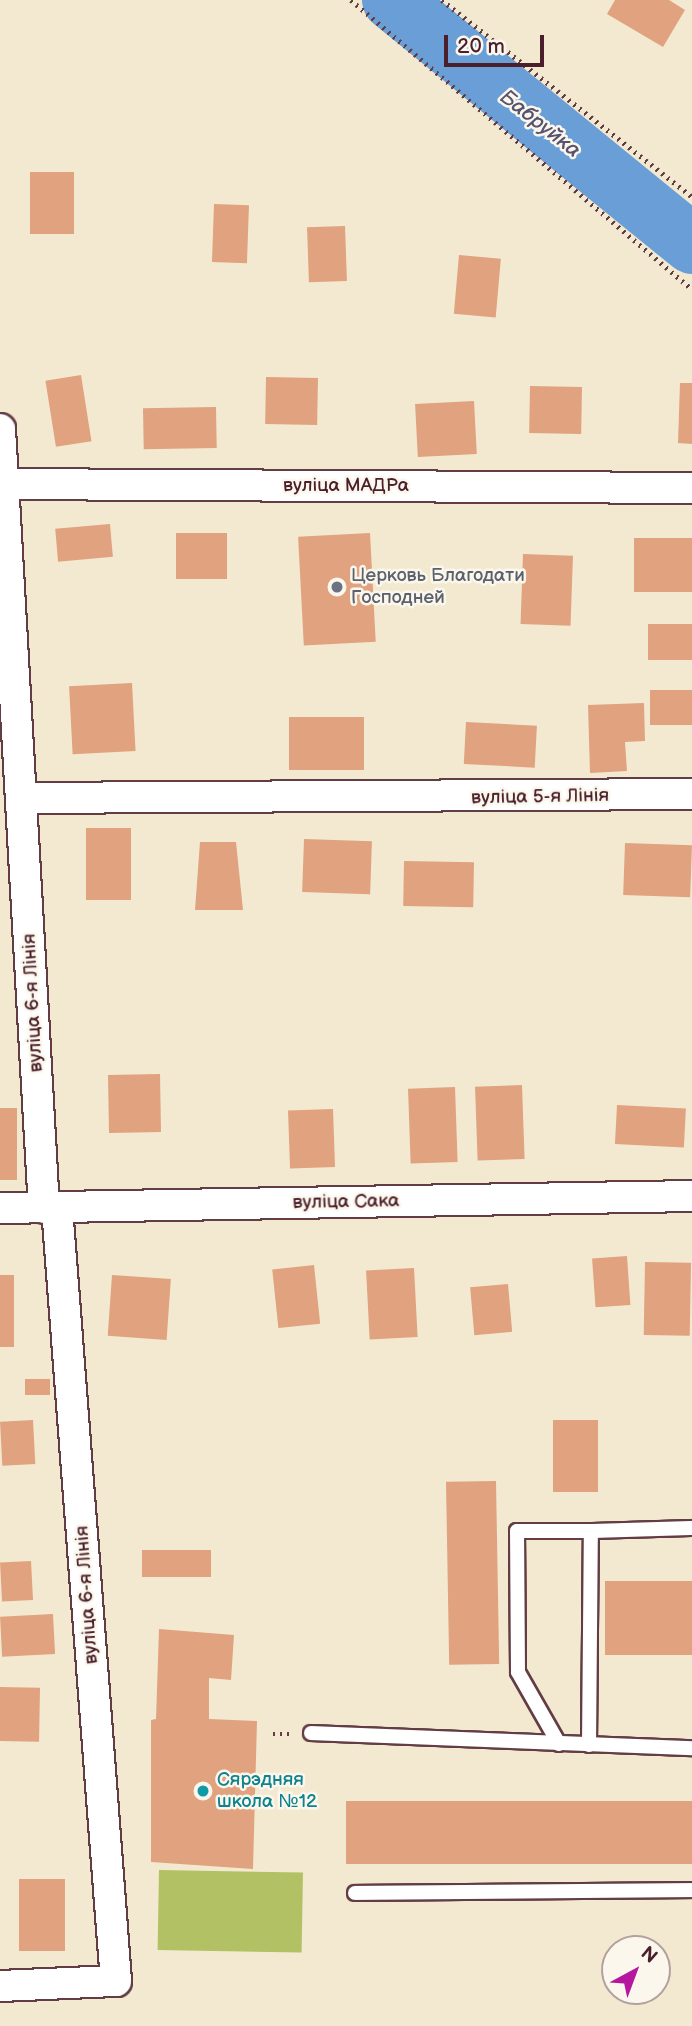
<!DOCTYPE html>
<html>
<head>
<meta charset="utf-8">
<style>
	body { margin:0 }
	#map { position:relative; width:692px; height:2026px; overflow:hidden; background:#f2e9d0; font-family:"Balsamiq Sans",sans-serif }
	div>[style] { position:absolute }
	.green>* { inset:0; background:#b2c164; transform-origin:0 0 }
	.river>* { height:60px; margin:-30px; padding:0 30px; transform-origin:30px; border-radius:30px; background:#6a9ed6 }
	.building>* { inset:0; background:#e1a27f; transform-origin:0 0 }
	.path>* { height:4.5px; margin-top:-2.25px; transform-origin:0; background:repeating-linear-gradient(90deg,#633d44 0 2px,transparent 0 7px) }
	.roads { filter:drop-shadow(2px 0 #633d44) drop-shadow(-2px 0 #633d44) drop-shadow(0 2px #633d44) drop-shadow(0 -2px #633d44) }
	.service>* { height:14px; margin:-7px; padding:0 7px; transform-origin:7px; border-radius:7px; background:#fff }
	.minor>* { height:30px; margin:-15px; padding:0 15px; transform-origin:15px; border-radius:15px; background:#fff }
	.dots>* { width:19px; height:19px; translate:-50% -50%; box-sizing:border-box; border:4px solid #fbf7ec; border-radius:50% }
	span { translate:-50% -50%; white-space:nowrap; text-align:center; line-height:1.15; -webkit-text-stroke:5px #fbf7ec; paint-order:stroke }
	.street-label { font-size:19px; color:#4a1f2b }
	.worship-label { font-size:19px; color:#5b616d }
	.left { translate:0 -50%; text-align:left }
	.culture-label { font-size:19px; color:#0d838f }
	.water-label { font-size:21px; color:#57526f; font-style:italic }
	.north { position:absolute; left:601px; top:1935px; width:70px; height:70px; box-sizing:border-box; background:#fbf7ec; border:2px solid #b4a19f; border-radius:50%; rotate:41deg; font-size:19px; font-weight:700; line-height:28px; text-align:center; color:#4a1f2b }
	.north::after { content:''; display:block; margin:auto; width:24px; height:32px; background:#b5179e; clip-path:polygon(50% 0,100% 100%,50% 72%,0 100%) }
	.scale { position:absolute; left:444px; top:35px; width:100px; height:32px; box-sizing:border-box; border:4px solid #4a1f2b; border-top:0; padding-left:9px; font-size:21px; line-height:24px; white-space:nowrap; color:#4a1f2b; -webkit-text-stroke:5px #fbf7ec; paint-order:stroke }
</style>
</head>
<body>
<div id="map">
	<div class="green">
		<i style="left:159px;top:1870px;width:144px;height:80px;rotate:1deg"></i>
	</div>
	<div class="river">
		<i style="left:392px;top:0;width:387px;rotate:39.1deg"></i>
	</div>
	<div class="building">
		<i style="clip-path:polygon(615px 0,669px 0,685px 10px,663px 47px,607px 14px)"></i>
		<i style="left:30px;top:172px;width:44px;height:62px"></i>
		<i style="left:214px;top:204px;width:35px;height:58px;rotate:2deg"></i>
		<i style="left:345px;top:226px;width:55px;height:38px;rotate:88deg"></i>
		<i style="left:459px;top:255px;width:42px;height:59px;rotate:5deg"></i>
		<i style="left:81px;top:375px;width:67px;height:36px;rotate:81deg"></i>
		<i style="left:266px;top:377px;width:52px;height:47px;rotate:1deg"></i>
		<i style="clip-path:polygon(680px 383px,692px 383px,692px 444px,678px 443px)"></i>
		<i style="left:530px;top:386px;width:52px;height:47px;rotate:1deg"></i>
		<i style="left:474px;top:401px;width:53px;height:59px;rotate:87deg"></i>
		<i style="left:216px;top:407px;width:41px;height:73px;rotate:89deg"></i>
		<i style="left:110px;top:524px;width:33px;height:55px;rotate:85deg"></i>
		<i style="left:176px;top:533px;width:51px;height:46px"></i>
		<i style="left:370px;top:533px;width:109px;height:72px;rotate:87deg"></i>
		<i style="left:692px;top:538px;width:54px;height:58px;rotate:90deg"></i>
		<i style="left:523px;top:554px;width:50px;height:70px;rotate:2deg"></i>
		<i style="left:692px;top:624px;width:36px;height:44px;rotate:90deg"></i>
		<i style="left:132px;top:683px;width:68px;height:63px;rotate:87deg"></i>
		<i style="left:692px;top:690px;width:35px;height:42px;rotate:90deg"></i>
		<i style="clip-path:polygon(644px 703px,645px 741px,625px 742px,627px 771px,590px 773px,588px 705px)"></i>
		<i style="left:364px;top:717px;width:53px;height:75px;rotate:90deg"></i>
		<i style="left:466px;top:722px;width:71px;height:42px;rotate:3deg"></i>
		<i style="left:86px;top:828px;width:45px;height:72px"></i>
		<i style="left:304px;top:839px;width:68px;height:53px;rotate:2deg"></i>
		<i style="clip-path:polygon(200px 842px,236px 842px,243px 910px,195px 910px)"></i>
		<i style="left:625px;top:843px;width:67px;height:52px;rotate:2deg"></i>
		<i style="left:404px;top:861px;width:70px;height:45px;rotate:1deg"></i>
		<i style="left:160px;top:1074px;width:58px;height:52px;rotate:89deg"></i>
		<i style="left:522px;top:1085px;width:74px;height:47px;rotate:88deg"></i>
		<i style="left:455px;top:1087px;width:75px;height:47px;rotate:88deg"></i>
		<i style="left:617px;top:1105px;width:69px;height:39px;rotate:3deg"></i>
		<i style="left:0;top:1108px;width:17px;height:72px"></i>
		<i style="left:333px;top:1109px;width:58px;height:45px;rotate:88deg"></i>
		<i style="left:627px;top:1256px;width:49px;height:35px;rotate:86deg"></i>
		<i style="left:645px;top:1262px;width:46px;height:73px;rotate:1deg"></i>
		<i style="left:314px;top:1265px;width:59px;height:42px;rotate:84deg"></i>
		<i style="left:414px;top:1268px;width:69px;height:48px;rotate:87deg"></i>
		<i style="left:0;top:1275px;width:14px;height:72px"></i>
		<i style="left:112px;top:1275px;width:59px;height:61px;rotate:4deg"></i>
		<i style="left:508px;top:1284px;width:48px;height:38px;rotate:85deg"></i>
		<i style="left:50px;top:1379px;width:16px;height:25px;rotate:90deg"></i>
		<i style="left:33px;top:1420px;width:44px;height:33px;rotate:87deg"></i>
		<i style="left:553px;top:1420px;width:45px;height:72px"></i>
		<i style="left:496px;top:1481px;width:183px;height:50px;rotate:89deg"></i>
		<i style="left:211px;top:1550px;width:27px;height:69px;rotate:90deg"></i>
		<i style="left:31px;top:1561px;width:39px;height:31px;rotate:87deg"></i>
		<i style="left:692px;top:1581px;width:74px;height:87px;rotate:90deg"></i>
		<i style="left:53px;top:1614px;width:40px;height:53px;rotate:87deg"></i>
		<i style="clip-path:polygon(159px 1629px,234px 1635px,231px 1680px,209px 1678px,209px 1719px,257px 1721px,253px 1869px,151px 1862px,151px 1720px,156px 1719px)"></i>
		<i style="left:0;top:1687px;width:40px;height:54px;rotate:1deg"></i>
		<i style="left:692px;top:1801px;width:63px;height:346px;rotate:90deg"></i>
		<i style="left:19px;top:1879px;width:46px;height:72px"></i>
	</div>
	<div class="path">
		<i style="left:351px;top:0;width:447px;rotate:40.3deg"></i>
		<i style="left:442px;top:0;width:318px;rotate:38.2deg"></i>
		<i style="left:273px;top:1734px;width:16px"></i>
	</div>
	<div class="roads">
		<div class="service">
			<i style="left:311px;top:1733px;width:381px;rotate:2.3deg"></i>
			<i style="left:559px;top:1744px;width:83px;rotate:-119.7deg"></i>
			<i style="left:518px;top:1672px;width:141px;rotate:-90.4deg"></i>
			<i style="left:517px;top:1531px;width:74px"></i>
			<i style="left:589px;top:1745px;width:214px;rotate:-89.5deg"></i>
			<i style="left:591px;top:1531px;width:101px;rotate:-1.7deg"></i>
			<i style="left:355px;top:1893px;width:337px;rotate:-0.5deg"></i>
		</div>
		<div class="minor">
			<i style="left:0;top:429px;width:780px;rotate:86.77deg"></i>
			<i style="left:0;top:484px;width:692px;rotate:0.33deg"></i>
			<i style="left:21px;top:798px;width:671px;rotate:-0.34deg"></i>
			<i style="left:0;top:1208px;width:692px;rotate:-0.99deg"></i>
			<i style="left:0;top:1986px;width:116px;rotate:-2.5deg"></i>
			<i style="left:116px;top:1981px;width:775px;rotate:-94.36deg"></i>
		</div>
	</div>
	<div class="dots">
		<i style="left:337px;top:587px;background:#6b7280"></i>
		<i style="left:203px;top:1791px;background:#0f9aa8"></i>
	</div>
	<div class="street-label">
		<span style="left:346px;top:486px">вуліца МАДРа</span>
		<span style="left:540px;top:797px;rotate:-1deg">вуліца 5-я Лінія</span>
		<span style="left:33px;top:1003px;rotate:-93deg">вуліца 6-я Лінія</span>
		<span style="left:346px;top:1202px;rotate:-1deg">вуліца Сака</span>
		<span style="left:87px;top:1595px;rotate:-94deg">вуліца 6-я Лінія</span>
	</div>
	<div class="worship-label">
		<span class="left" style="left:351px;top:587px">Церковь Благодати<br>Господней</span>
	</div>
	<div class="culture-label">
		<span class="left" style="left:217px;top:1791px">Сярэдняя<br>школа №12</span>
	</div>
	<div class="water-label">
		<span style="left:540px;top:124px;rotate:38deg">Бабруйка</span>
	</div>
	<div class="north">N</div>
	<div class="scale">20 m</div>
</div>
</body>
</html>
